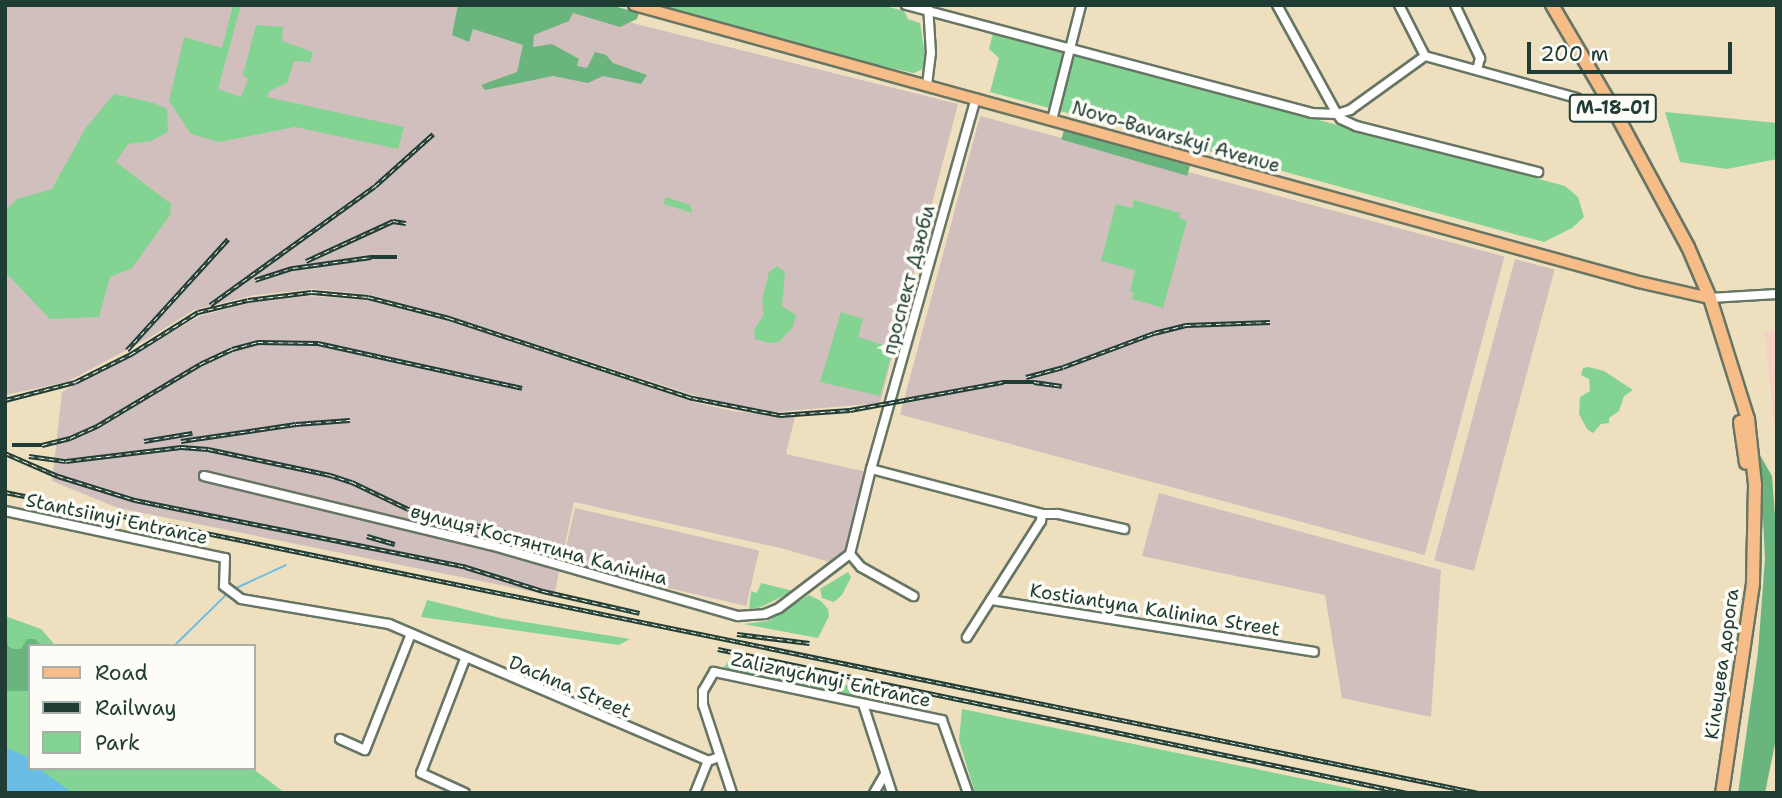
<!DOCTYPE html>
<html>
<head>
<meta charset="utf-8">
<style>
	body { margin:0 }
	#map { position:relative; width:1782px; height:798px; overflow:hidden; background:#eedfbe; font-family:"Shantell Sans",sans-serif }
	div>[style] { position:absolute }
	.built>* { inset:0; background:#f6d2c3 }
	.industrial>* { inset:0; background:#d1bfbd; transform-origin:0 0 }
	.green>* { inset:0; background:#83d393 }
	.forest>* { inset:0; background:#6ab57d; transform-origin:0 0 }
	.water>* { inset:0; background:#6abee6 }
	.stream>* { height:2px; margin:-1px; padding:0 1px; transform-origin:1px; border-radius:1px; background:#6abee6 }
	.roads { filter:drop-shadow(2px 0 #677664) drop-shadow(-2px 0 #677664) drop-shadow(0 2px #677664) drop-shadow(0 -2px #677664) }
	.minor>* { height:8px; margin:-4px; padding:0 4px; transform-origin:4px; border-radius:4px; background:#fff }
	.major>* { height:10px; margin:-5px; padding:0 5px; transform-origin:5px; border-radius:5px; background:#f7bd88 }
	.highway>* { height:12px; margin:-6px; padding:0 6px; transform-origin:6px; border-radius:6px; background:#f7bd88 }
	.rail>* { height:4.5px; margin-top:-2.25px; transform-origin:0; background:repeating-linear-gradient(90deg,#fdfcf7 0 5px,#1f3d34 0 10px); box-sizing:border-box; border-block:2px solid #1f3d34 }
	span { translate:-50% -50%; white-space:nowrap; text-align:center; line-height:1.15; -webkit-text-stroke:7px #fdfcf7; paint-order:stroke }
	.shield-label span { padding:2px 5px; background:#fdfcf7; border:2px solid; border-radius:5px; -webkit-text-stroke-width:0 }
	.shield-label { font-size:18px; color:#1f3d34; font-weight:700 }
	.street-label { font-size:19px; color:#1f3d34 }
	.frame { position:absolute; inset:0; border:7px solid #1f3d34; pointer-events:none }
	.legend { position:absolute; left:28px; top:644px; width:228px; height:126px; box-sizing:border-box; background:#fdfcf7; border:2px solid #a4b0a9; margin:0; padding:9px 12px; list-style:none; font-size:21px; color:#1f3d34 }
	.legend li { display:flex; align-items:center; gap:14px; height:35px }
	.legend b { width:35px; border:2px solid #a4b0a9 }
	.scale { position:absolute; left:1527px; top:42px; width:205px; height:32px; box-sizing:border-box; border:4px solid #1f3d34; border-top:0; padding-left:9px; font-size:21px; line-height:24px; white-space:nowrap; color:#1f3d34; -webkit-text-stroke:5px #fdfcf7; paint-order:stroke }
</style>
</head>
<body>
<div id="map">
	<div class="built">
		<i style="clip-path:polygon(1777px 330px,1777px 448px,1764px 331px)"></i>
	</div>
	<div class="industrial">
		<i style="clip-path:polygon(5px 5px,560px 5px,958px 104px,880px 403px,777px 412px,738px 406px,693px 395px,453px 317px,371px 295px,314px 289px,255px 295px,194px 310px,149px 338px,67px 382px,5px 395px)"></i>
		<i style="left:980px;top:116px;width:543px;height:309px;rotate:15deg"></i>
		<i style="left:1515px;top:259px;width:41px;height:312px;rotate:15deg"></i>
		<i style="clip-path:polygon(309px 296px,367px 300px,452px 322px,693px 402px,733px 411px,795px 417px,786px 454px,867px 472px,846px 549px,830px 562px,780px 548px,574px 502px,554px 596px,118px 508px,52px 481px,62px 392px,200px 316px,249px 303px)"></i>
		<i style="clip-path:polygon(1159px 493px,1441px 570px,1431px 717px,1342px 698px,1325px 595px,1142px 556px)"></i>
		<i style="left:575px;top:508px;width:189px;height:57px;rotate:13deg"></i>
	</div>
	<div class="green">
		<i style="clip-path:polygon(233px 5px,241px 5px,218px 89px,241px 97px,248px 79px,243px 75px,256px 25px,283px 27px,282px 41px,313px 52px,310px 62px,294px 61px,287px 83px,269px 91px,267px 97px,404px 127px,398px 149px,295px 127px,219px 142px,191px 134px,169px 101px,184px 37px,222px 48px)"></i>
		<i style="clip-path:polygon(660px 5px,881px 5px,904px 11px,908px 19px,920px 23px,927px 67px,914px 73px,877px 65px)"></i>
		<i style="clip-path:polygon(993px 33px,1565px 186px,1578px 197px,1584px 217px,1572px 228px,1544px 242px,990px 92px,999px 58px,989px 49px)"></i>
		<i style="clip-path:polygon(114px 94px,154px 103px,167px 109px,168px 132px,151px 141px,128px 144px,116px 162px,171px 204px,170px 215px,132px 268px,110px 277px,99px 317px,50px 319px,5px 272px,5px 211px,17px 199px,52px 189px,85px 129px)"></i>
		<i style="clip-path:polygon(1665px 112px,1777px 123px,1777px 159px,1727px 169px,1680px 162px)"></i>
		<i style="clip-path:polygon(665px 197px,690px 205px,692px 213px,664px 204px)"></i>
		<i style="clip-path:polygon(1134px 200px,1180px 213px,1179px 218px,1187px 221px,1163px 308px,1132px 299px,1134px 293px,1130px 292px,1135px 270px,1101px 261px,1116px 204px,1132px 208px)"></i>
		<i style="clip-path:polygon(777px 266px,785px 272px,782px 306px,796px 315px,793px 327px,779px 342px,770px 343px,755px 339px,754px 330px,764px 314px,762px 301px,769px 272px)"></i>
		<i style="clip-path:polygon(841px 312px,863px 319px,858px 337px,893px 348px,880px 396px,820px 382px)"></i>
		<i style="clip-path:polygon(1588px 367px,1604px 371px,1633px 390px,1624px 396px,1619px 411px,1609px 418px,1609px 423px,1601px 424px,1593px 433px,1587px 429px,1579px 414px,1580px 397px,1590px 391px,1589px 379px,1581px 375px,1583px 368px)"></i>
		<i style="clip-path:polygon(848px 572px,851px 577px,842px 595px,834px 602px,822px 598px,820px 589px)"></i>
		<i style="clip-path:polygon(761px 583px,793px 591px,761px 607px,749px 610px,751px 591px,757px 593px)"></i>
		<i style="clip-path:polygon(809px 595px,821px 601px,828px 609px,829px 616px,818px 638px,744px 624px,768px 621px)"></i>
		<i style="clip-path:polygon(427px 600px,500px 618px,630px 639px,619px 645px,421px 617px)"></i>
		<i style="clip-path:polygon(5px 616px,41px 629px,56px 646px,30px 646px,30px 768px,252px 768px,285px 793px,5px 793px)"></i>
		<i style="clip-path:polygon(729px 660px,847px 685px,855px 689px,855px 697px,723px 669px)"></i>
		<i style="clip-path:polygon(962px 709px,1373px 793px,975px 793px,959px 740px)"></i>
	</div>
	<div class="forest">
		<i style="clip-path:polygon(458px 5px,610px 5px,639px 13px,637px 19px,620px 27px,573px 13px,569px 21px,534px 35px,533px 47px,552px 44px,579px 59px,577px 66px,587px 68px,595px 52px,606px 55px,613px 63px,647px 75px,641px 84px,603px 76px,588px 83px,553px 76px,485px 90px,481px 85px,517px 72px,523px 45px,473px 29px,469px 42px,452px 35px)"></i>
		<i style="left:1064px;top:130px;width:131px;height:10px;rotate:16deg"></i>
		<i style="clip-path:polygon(1760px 455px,1772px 476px,1777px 542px,1777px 734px,1765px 793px,1738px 793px,1758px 652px,1765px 559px)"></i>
		<i style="clip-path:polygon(5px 632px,8px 646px,13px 649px,21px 649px,27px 639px,35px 639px,42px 646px,30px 646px,30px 691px,5px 691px)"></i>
	</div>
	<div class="water">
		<i style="clip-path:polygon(5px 747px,27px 757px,30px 768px,38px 768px,73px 793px,5px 793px)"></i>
	</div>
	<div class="stream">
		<i style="left:234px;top:589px;width:57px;rotate:-24.8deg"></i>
		<i style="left:174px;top:646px;width:74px;rotate:-44.5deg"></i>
	</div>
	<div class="roads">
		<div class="minor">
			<i style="left:906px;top:5px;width:419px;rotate:14.9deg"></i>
			<i style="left:1311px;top:113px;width:26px;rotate:2deg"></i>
			<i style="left:1337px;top:114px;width:6px;rotate:51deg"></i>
			<i style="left:1341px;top:119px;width:17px;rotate:25deg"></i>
			<i style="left:1356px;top:126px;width:188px;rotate:14.2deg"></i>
			<i style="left:1277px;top:5px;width:124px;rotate:61.2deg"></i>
			<i style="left:1337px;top:114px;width:14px;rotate:-17deg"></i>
			<i style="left:1350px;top:110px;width:92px;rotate:-35.8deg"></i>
			<i style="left:1425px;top:56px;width:157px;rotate:15.5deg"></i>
			<i style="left:1399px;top:5px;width:57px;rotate:63deg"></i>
			<i style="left:1455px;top:5px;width:59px;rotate:64.7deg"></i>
			<i style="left:1480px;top:58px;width:12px;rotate:104deg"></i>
			<i style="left:927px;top:85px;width:32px;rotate:-83deg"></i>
			<i style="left:931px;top:53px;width:48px;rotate:-93.6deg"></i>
			<i style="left:1052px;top:120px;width:119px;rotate:-75.8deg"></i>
			<i style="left:1710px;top:298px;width:67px;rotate:-3.4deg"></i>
			<i style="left:871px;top:469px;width:385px;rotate:-74.2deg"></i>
			<i style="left:204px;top:476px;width:294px;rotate:13.6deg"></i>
			<i style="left:490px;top:545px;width:258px;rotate:16deg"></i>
			<i style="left:738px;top:616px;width:27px;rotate:-4deg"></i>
			<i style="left:765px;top:614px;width:15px;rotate:-23deg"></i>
			<i style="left:779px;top:608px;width:89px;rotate:-37.3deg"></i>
			<i style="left:850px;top:554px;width:88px;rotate:-76.1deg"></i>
			<i style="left:871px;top:469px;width:177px;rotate:14.7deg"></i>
			<i style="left:1042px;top:514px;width:7px;rotate:98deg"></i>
			<i style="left:1041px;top:521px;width:138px;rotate:122.5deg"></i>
			<i style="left:5px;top:511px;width:225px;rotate:12.1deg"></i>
			<i style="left:225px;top:558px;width:28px;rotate:92deg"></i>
			<i style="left:224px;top:586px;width:21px;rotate:37deg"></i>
			<i style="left:241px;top:599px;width:150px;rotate:9.6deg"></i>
			<i style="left:389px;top:624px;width:347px;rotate:23.2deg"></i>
			<i style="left:708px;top:761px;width:12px;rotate:-20deg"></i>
			<i style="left:1042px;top:514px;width:16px"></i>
			<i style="left:1058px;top:514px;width:68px;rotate:12.8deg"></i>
			<i style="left:850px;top:554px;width:17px;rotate:50deg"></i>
			<i style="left:861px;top:567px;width:60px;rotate:29.1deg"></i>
			<i style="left:991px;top:600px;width:327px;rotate:9.1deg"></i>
			<i style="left:465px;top:659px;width:122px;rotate:111.1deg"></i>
			<i style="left:421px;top:773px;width:48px;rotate:24.4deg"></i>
			<i style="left:863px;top:704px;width:94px;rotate:72deg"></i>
			<i style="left:340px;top:739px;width:27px;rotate:24deg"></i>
			<i style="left:365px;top:750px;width:125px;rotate:-68.4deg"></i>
			<i style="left:695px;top:793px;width:35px;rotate:-68deg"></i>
			<i style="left:732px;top:793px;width:93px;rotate:-108.2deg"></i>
			<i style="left:703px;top:705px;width:14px;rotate:-90deg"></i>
			<i style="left:703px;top:691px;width:22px;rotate:-60deg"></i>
			<i style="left:714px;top:672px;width:233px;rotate:11.9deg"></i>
			<i style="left:942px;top:720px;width:77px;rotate:70.4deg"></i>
			<i style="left:874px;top:793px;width:22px;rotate:-60deg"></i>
		</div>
		<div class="major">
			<i style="left:634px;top:5px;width:1042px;rotate:15.41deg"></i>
			<i style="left:1639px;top:282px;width:73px;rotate:12.7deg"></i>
		</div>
		<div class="highway">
			<i style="left:1552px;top:5px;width:124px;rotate:59.5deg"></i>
			<i style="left:1615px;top:112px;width:153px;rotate:61.6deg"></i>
			<i style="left:1688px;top:247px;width:56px;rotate:66.7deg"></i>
			<i style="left:1710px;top:298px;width:127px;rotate:72.6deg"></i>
			<i style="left:1748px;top:419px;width:66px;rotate:83.9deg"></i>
			<i style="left:1755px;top:485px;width:99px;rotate:91.2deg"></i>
			<i style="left:1753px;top:584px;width:211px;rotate:98.4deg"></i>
			<i style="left:1740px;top:422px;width:41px;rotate:81.7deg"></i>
		</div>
	</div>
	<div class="rail">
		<i style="left:306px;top:261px;width:96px;rotate:-24.7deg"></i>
		<i style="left:393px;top:221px;width:13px;rotate:9deg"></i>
		<i style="left:255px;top:280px;width:40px;rotate:-18deg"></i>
		<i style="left:293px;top:268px;width:79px;rotate:-8deg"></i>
		<i style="left:371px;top:257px;width:26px"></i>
		<i style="left:210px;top:305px;width:203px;rotate:-35.8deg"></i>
		<i style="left:375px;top:186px;width:78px;rotate:-41.9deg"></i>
		<i style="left:127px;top:350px;width:150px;rotate:-47.7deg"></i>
		<i style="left:1026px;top:377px;width:38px;rotate:-15deg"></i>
		<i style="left:1063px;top:367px;width:97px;rotate:-20.5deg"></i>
		<i style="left:1154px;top:333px;width:33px;rotate:-14deg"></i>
		<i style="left:1186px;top:325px;width:84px;rotate:-2deg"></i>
		<i style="left:5px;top:400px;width:72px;rotate:-14.4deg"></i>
		<i style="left:75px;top:382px;width:63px;rotate:-26.6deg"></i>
		<i style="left:131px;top:354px;width:79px;rotate:-32.1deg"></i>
		<i style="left:198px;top:312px;width:51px;rotate:-13.5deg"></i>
		<i style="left:248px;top:300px;width:64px;rotate:-7.1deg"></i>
		<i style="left:312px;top:292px;width:56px;rotate:5.1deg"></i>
		<i style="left:368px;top:297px;width:84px;rotate:14.5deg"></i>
		<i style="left:449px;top:318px;width:257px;rotate:18.2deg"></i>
		<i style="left:693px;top:398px;width:89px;rotate:11.1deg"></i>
		<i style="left:780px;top:415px;width:70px;rotate:-4.1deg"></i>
		<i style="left:850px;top:410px;width:156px;rotate:-10.4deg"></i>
		<i style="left:1003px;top:382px;width:31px"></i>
		<i style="left:1034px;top:382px;width:28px;rotate:8deg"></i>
		<i style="left:144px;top:441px;width:49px;rotate:-9.5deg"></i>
		<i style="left:181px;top:441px;width:116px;rotate:-8.4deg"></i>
		<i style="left:296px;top:424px;width:54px;rotate:-4.2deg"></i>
		<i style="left:12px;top:445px;width:30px"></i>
		<i style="left:42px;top:445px;width:29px;rotate:-14deg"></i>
		<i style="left:70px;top:438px;width:30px;rotate:-24deg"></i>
		<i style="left:97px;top:426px;width:120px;rotate:-31deg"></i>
		<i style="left:200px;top:364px;width:35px;rotate:-25deg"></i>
		<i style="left:232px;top:349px;width:27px;rotate:-15deg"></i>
		<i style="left:258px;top:342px;width:60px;rotate:1deg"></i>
		<i style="left:318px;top:343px;width:209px;rotate:12.4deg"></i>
		<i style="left:5px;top:453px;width:58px;rotate:23.5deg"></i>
		<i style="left:58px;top:476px;width:81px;rotate:17.3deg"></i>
		<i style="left:135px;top:500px;width:338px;rotate:11.4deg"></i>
		<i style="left:466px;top:567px;width:81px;rotate:17.3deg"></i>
		<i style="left:543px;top:591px;width:99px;rotate:12.8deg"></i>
		<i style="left:29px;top:456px;width:37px;rotate:8deg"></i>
		<i style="left:66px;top:461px;width:116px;rotate:-6.9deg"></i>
		<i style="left:181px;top:447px;width:27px;rotate:4deg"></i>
		<i style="left:208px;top:449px;width:125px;rotate:12deg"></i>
		<i style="left:330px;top:475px;width:23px;rotate:18deg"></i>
		<i style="left:352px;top:482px;width:62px;rotate:25.7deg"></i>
		<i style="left:408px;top:509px;width:103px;rotate:13.5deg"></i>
		<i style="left:5px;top:492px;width:1504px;rotate:11.54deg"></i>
		<i style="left:367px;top:536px;width:29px;rotate:16deg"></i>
		<i style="left:737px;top:634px;width:73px;rotate:7.1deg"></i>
		<i style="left:718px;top:649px;width:704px;rotate:11.8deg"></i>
	</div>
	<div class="shield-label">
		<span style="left:1613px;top:108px">М-18-01</span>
	</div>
	<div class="street-label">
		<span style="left:1176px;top:137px;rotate:16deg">Novo-Bavarskyi Avenue</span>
		<span style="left:909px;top:280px;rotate:-75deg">проспект Дзюби</span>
		<span style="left:117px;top:519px;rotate:12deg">Stantsiinyi Entrance</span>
		<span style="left:539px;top:545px;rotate:15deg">вулиця Костянтина Калініна</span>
		<span style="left:1155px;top:610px;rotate:9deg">Kostiantyna Kalinina Street</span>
		<span style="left:1722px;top:664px;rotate:-82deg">Кільцева дорога</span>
		<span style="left:831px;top:680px;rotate:12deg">Zaliznychnyi Entrance</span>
		<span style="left:570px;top:687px;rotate:23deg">Dachna Street</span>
	</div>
	<div class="frame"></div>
	<ul class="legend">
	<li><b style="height:9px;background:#f7bd88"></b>Road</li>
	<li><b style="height:9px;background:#1f3d34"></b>Railway</li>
	<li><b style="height:19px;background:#83d393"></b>Park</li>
	</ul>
	<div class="scale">200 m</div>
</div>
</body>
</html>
